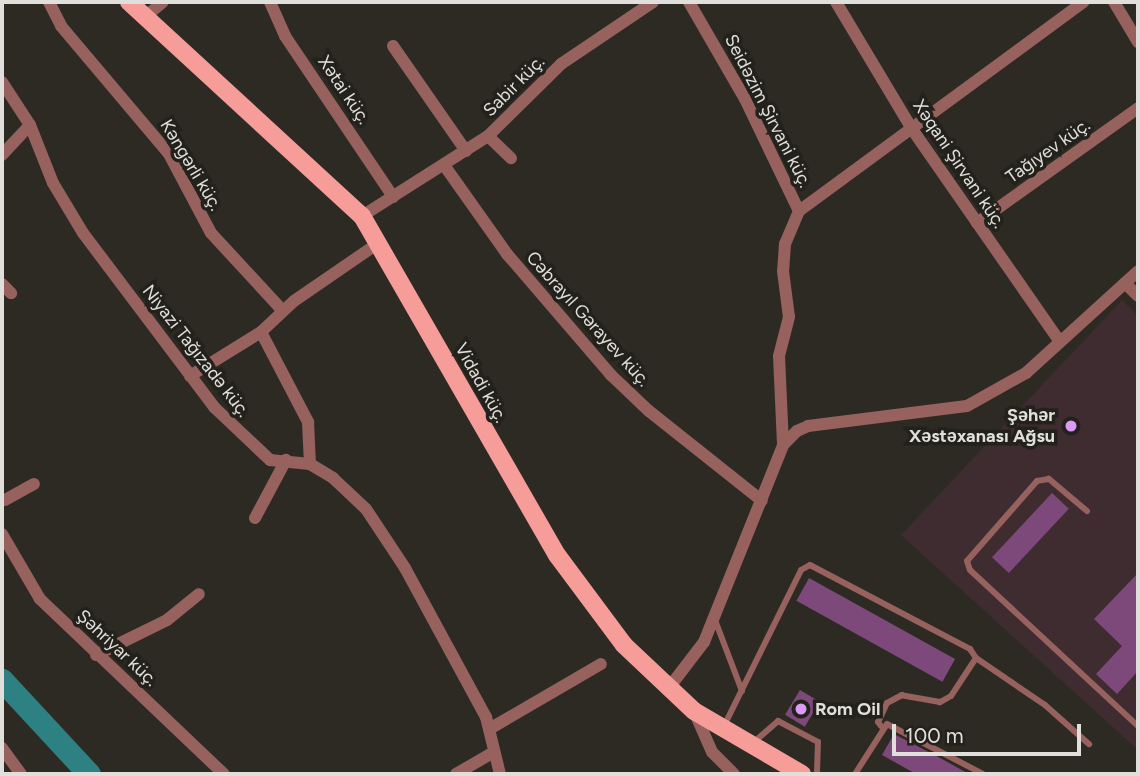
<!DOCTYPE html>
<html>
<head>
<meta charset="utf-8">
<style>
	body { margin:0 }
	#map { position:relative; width:1140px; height:776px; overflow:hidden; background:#2d2a24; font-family:Figtree,sans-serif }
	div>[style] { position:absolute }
	.medical>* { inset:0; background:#3f2c31 }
	.river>* { height:23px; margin:-11.5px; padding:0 11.5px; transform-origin:11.5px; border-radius:11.5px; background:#2d8183 }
	.building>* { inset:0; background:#7d497a; transform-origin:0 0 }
	.service>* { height:6px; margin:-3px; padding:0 3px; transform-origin:3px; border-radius:3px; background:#97615e }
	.minor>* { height:12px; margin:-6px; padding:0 6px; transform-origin:6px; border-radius:6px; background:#97615e }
	.primary>* { height:18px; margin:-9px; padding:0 9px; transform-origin:9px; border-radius:9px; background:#f69c99 }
	.dots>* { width:19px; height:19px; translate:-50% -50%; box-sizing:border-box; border:4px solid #23211b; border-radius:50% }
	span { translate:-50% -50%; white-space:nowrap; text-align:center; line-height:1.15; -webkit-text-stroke:7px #23211b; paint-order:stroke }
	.street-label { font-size:18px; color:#e1dfdb }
	.poi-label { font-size:18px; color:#e1dfdb; font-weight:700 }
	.right { translate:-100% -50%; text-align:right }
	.left { translate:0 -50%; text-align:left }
	.frame { position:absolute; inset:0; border:4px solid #e1dfdb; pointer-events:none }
	.scale { position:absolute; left:892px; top:724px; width:189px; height:32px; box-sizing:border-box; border:4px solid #e1dfdb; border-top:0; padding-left:9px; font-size:21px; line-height:24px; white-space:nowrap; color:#e1dfdb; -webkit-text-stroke:5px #23211b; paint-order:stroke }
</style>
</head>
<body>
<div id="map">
	<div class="medical">
		<i style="clip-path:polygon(1122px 300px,1138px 316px,1138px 750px,901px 535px)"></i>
	</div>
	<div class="river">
		<i style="left:2px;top:680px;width:128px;rotate:47.2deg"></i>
	</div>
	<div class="building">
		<i style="left:1052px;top:493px;width:23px;height:88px;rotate:43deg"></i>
		<i style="clip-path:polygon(1138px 573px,1138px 671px,1117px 694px,1096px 674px,1122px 646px,1094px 619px)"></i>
		<i style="left:809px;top:578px;width:167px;height:26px;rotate:29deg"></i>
		<i style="left:800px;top:690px;width:23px;height:29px;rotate:31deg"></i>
		<i style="clip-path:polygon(894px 734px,942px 759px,969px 774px,916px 774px,882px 755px)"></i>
	</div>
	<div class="service">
		<i style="left:1087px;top:511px;width:50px;rotate:-139.9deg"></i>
		<i style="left:1049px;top:479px;width:12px;rotate:171deg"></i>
		<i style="left:1037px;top:481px;width:106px;rotate:131.2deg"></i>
		<i style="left:967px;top:561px;width:9px;rotate:72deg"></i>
		<i style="left:970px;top:570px;width:229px;rotate:42.9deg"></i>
		<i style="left:715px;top:620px;width:76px;rotate:69.2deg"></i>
		<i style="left:976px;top:658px;width:83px;rotate:34.3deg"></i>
		<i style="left:1045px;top:705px;width:59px;rotate:41.6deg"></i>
		<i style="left:723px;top:728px;width:176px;rotate:-63.7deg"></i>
		<i style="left:801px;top:570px;width:10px;rotate:-29deg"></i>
		<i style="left:810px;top:565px;width:181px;rotate:27.7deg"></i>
		<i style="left:970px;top:649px;width:11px;rotate:56deg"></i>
		<i style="left:976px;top:658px;width:45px;rotate:123.3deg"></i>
		<i style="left:951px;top:696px;width:13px;rotate:151deg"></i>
		<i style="left:940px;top:702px;width:39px;rotate:-170deg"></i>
		<i style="left:902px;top:695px;width:17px;rotate:152deg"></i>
		<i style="left:887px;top:703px;width:21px;rotate:115deg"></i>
		<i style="left:878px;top:722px;width:5px;rotate:53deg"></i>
		<i style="left:754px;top:742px;width:32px;rotate:-41deg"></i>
		<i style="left:778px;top:721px;width:45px;rotate:27.7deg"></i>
		<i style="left:818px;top:742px;width:32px;rotate:92deg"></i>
		<i style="left:855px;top:774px;width:59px;rotate:-57.4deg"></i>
		<i style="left:887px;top:724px;width:108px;rotate:27.5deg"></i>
	</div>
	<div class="minor">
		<i style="left:49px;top:2px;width:27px;rotate:63deg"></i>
		<i style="left:61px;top:26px;width:167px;rotate:49.8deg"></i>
		<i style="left:169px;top:154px;width:89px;rotate:62deg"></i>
		<i style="left:211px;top:233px;width:106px;rotate:47.3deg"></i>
		<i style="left:270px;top:2px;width:37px;rotate:66deg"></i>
		<i style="left:285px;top:36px;width:194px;rotate:56.1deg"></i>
		<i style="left:689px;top:2px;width:112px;rotate:60deg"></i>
		<i style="left:745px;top:99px;width:124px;rotate:64.3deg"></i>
		<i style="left:799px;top:211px;width:36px;rotate:113deg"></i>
		<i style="left:785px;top:244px;width:27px;rotate:94deg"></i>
		<i style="left:783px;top:271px;width:46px;rotate:82.6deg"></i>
		<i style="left:789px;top:317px;width:40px;rotate:104.4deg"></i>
		<i style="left:779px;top:356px;width:89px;rotate:87.4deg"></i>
		<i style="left:836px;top:2px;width:148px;rotate:59.1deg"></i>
		<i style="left:912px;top:129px;width:259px;rotate:55.2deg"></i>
		<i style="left:1114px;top:2px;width:47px;rotate:59deg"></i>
		<i style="left:145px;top:17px;width:23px;rotate:-40deg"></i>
		<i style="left:393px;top:46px;width:128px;rotate:55.2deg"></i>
		<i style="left:2px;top:82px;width:51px;rotate:56.9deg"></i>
		<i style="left:30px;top:125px;width:62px;rotate:68.4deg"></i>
		<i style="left:53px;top:183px;width:58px;rotate:59deg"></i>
		<i style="left:83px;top:233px;width:219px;rotate:53deg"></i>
		<i style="left:215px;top:408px;width:76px;rotate:43.4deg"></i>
		<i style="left:270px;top:460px;width:40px;rotate:5.7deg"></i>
		<i style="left:310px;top:464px;width:27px;rotate:31deg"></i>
		<i style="left:333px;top:478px;width:45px;rotate:43.2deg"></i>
		<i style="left:366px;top:509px;width:71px;rotate:56.5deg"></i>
		<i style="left:405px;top:568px;width:170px;rotate:61.5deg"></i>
		<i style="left:486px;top:717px;width:59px;rotate:76.2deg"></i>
		<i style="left:488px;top:136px;width:32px;rotate:44deg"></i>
		<i style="left:2px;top:155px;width:41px;rotate:-47deg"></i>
		<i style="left:444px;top:165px;width:109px;rotate:54.7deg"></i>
		<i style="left:507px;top:254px;width:160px;rotate:49.3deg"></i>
		<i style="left:611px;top:375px;width:52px;rotate:43.5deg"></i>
		<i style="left:649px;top:411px;width:144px;rotate:38.5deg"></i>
		<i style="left:799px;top:211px;width:353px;rotate:-36.3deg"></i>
		<i style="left:362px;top:216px;width:149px;rotate:-32.4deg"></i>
		<i style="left:488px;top:136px;width:103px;rotate:-44.6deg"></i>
		<i style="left:561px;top:64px;width:111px;rotate:-34deg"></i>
		<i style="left:977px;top:223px;width:198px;rotate:-35.5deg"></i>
		<i style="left:1125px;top:283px;width:18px;rotate:45deg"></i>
		<i style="left:2px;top:284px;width:13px;rotate:45deg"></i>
		<i style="left:261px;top:332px;width:102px;rotate:62.4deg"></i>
		<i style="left:308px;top:422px;width:42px;rotate:87.3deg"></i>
		<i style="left:190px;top:376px;width:84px;rotate:-31.8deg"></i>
		<i style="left:261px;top:332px;width:45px;rotate:-43.2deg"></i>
		<i style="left:294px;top:301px;width:104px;rotate:-34.5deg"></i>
		<i style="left:5px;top:500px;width:33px;rotate:-29deg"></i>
		<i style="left:255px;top:518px;width:66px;rotate:-61.9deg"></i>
		<i style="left:2px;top:534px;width:75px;rotate:59.7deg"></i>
		<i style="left:40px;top:599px;width:254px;rotate:43.6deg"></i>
		<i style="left:96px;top:655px;width:79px;rotate:-26.2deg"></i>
		<i style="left:167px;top:620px;width:41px;rotate:-39.1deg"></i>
		<i style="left:668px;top:689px;width:59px;rotate:-52.5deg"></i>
		<i style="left:704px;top:642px;width:212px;rotate:-68.1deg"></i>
		<i style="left:783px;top:445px;width:20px;rotate:-45deg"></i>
		<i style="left:797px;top:431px;width:12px;rotate:-24deg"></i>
		<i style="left:808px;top:426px;width:160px;rotate:-7.2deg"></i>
		<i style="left:967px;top:406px;width:68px;rotate:-29.2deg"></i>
		<i style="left:1026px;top:373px;width:151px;rotate:-42.3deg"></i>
		<i style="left:694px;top:711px;width:45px;rotate:66.3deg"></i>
		<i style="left:712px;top:752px;width:31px;rotate:45deg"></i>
		<i style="left:491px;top:728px;width:127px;rotate:-30.2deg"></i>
		<i style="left:2px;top:748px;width:32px;rotate:54deg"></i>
		<i style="left:456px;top:774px;width:44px;rotate:-30.1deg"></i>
	</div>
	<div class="primary">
		<i style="left:129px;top:2px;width:316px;rotate:42.6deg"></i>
		<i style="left:362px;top:216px;width:391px;rotate:60.1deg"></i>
		<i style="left:557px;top:555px;width:112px;rotate:53.3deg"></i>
		<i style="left:624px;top:645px;width:96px;rotate:43.3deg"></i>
		<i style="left:694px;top:711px;width:125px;rotate:30.3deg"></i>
	</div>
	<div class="dots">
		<i style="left:1071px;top:426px;background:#da9af6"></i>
		<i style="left:801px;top:709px;background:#da9af6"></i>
	</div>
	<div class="street-label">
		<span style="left:514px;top:86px;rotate:-45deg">Sabir küç.</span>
		<span style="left:344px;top:90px;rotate:56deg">Xətai küç.</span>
		<span style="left:768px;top:111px;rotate:63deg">Seidəzim Şirvani küç.</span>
		<span style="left:1048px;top:151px;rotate:-35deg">Tağıyev küç.</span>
		<span style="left:959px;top:164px;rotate:56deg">Xəqani Şirvani küç.</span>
		<span style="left:191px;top:165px;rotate:59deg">Kəngərli küç.</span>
		<span style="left:588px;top:319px;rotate:48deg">Cəbrayıl Gərayev küç.</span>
		<span style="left:196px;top:351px;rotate:52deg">Niyazi Tağızadə küç.</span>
		<span style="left:481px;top:383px;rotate:61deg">Vidadi küç.</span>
		<span style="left:117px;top:648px;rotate:43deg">Şəhriyar küç.</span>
	</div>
	<div class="poi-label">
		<span class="right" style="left:1055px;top:426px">Şəhər<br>Xəstəxanası Ağsu</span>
		<span class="left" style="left:815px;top:709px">Rom Oil</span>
	</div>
	<div class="frame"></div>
	<div class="scale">100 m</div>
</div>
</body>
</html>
